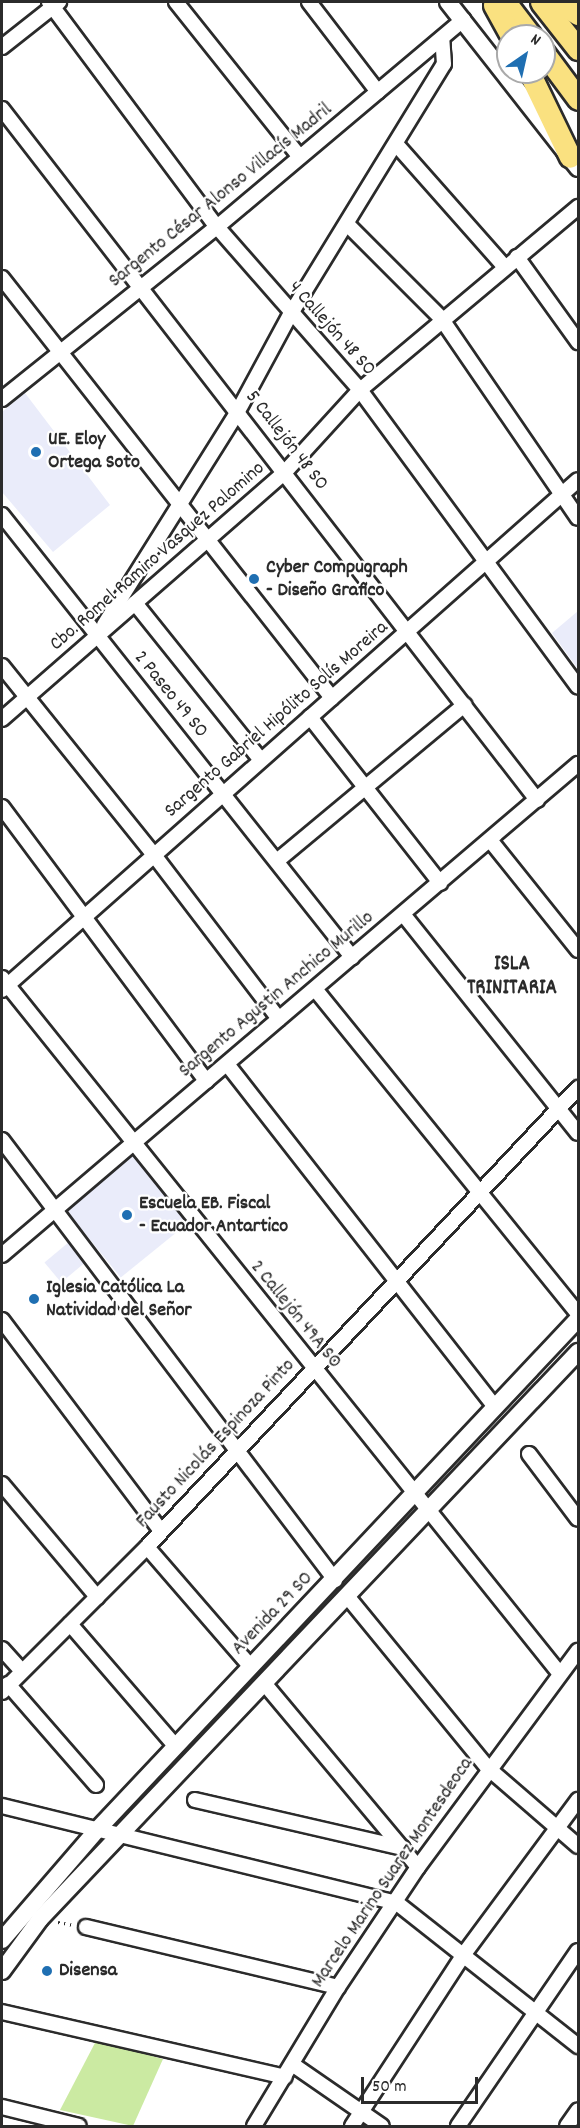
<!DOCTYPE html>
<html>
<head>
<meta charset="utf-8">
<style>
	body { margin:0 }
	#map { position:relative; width:580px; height:2128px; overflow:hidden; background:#fff; font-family:Dekko,sans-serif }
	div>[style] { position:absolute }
	.built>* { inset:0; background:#eaecfa; transform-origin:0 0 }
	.green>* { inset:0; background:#cbeaa2 }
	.path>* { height:3px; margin-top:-1.5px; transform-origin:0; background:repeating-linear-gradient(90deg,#2b2b2b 0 1.5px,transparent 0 6px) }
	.roads { filter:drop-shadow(2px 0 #2b2b2b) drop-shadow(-2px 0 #2b2b2b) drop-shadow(0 2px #2b2b2b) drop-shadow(0 -2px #2b2b2b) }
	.minor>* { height:14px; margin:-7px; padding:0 7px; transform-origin:7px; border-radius:7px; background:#fff }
	.tertiary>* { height:16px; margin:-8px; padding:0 8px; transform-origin:8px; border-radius:8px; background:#fff }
	.trunk>* { height:21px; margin:-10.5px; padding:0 10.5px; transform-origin:10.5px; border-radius:10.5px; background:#fae180 }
	.dots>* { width:16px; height:16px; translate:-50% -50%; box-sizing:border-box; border:3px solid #fff; border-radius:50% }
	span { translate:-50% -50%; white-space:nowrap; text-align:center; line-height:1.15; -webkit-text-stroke:4.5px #fff; paint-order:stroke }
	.street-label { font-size:20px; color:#2b2b2b }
	.poi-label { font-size:20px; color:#2b2b2b; font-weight:700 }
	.left { translate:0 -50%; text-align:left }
	.neighbourhood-label { font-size:21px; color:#2b2b2b; font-weight:700 }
	.frame { position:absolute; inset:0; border:3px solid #2b2b2b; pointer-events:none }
	.north { position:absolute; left:496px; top:24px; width:60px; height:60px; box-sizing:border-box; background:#fff; border:2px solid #aaa; border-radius:50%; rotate:34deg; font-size:16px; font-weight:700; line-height:24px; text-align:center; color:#2b2b2b }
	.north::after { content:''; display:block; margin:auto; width:21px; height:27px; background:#1f6fb2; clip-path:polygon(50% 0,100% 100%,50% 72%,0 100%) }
	.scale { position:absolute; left:361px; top:2077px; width:117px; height:27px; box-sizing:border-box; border:3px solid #2b2b2b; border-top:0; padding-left:8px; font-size:18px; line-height:21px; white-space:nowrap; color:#2b2b2b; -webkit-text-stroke:4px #fff; paint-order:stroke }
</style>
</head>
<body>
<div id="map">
	<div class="built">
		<i style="clip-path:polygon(25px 393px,110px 505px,53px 552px,2px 492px,2px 412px)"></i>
		<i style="clip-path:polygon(578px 611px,578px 669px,552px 633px)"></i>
		<i style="left:132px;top:1150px;width:92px;height:89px;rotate:51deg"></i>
		<i style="left:69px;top:1242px;width:26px;height:32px;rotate:50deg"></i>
	</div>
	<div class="green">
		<i style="clip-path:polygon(96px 2041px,163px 2059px,133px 2126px,60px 2110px)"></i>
	</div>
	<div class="path">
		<i style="left:58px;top:1922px;width:15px;rotate:11deg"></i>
	</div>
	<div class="roads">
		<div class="minor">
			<i style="left:49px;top:2px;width:281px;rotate:53.3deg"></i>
			<i style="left:217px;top:227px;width:217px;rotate:48.7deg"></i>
			<i style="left:360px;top:390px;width:368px;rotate:53.7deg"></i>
			<i style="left:176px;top:2px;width:197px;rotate:51.4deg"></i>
			<i style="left:309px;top:2px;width:113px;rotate:52.5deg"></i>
			<i style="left:2px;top:47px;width:73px;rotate:-38.3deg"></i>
			<i style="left:2px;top:109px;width:874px;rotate:52.25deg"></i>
			<i style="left:396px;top:144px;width:163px;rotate:48.5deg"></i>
			<i style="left:347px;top:224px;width:133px;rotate:45deg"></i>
			<i style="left:441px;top:318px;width:242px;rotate:55.6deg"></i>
			<i style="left:517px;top:257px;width:105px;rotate:54.3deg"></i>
			<i style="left:2px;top:278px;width:534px;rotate:51.84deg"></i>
			<i style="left:2px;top:399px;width:275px;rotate:-38.7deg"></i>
			<i style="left:217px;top:227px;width:322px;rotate:-40.1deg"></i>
			<i style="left:2px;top:515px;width:564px;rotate:51.63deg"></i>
			<i style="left:135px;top:603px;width:201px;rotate:51.3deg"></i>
			<i style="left:104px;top:625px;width:252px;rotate:-57.9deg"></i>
			<i style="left:238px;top:411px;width:109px;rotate:-61.6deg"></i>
			<i style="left:290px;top:315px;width:294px;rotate:-58.5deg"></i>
			<i style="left:444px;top:64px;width:26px;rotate:-94deg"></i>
			<i style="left:2px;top:666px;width:243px;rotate:51.2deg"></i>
			<i style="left:154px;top:855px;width:206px;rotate:52.7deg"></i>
			<i style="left:310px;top:717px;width:211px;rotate:51.9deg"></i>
			<i style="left:2px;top:719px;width:376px;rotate:-41.1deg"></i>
			<i style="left:285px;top:472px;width:111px;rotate:-47.6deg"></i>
			<i style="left:360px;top:390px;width:285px;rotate:-40deg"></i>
			<i style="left:2px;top:807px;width:342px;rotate:53.3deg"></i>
			<i style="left:490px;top:840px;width:141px;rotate:51.3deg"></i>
			<i style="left:277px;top:861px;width:244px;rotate:-39.8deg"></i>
			<i style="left:403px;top:914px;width:280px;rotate:51.4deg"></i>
			<i style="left:2px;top:978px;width:892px;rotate:51.28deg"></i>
			<i style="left:315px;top:989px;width:418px;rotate:51deg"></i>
			<i style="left:2px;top:990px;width:769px;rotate:-41.52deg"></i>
			<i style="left:227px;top:1064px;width:434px;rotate:52deg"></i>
			<i style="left:2px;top:1140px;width:552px;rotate:52.88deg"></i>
			<i style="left:2px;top:1255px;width:757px;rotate:-40.45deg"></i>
			<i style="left:2px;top:1320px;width:264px;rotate:53deg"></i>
			<i style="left:529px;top:1454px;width:81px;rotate:53deg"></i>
			<i style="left:2px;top:1484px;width:148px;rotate:49.9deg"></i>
			<i style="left:147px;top:1547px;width:159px;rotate:49.1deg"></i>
			<i style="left:347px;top:1596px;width:222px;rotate:50.7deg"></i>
			<i style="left:488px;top:1768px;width:119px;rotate:40.9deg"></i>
			<i style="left:70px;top:1624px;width:162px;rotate:49.2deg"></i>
			<i style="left:2px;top:1649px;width:30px;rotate:48deg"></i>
			<i style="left:264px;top:1683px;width:240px;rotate:50.1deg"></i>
			<i style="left:8px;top:1684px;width:134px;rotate:48.9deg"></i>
			<i style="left:2px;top:1692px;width:205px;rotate:-45deg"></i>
			<i style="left:147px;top:1547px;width:630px;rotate:-46.8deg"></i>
			<i style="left:195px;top:1800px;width:213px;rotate:13deg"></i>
			<i style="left:2px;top:1806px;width:407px;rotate:13.8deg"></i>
			<i style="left:397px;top:1903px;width:231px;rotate:38.3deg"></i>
			<i style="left:86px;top:1927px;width:259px;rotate:13.4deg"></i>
			<i style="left:2px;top:2012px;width:290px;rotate:12.9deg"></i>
			<i style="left:292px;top:2064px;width:109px;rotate:34.6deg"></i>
			<i style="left:2px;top:2107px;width:79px;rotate:13.9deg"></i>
			<i style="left:254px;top:2126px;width:162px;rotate:-58.9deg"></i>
			<i style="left:338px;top:1987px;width:144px;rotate:-56.3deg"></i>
			<i style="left:418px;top:1867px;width:269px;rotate:-53.5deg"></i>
			<i style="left:352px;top:2126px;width:205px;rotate:-56.9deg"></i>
			<i style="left:464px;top:1954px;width:192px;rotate:-53.5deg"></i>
			<i style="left:458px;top:2126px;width:212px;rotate:-55.6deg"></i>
			<i style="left:567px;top:2126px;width:19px;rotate:-55deg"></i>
		</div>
		<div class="tertiary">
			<i style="left:448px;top:2px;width:211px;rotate:51.9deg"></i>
			<i style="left:2px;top:1940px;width:145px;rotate:-49.2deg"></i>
			<i style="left:97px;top:1830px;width:702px;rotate:-46.73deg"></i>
			<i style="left:2px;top:1971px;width:64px;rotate:-53.8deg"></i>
			<i style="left:40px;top:1919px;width:782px;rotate:-46.5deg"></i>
		</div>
		<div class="trunk">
			<i style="left:505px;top:2px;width:43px;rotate:52.6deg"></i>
			<i style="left:541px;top:2px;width:60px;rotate:51.8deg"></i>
			<i style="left:560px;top:2px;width:22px;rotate:34deg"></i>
			<i style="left:494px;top:5px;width:35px;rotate:61deg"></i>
			<i style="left:544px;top:53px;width:57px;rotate:53.5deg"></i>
			<i style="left:529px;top:72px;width:94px;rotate:64.2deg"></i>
		</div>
	</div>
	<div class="dots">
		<i style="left:36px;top:452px;background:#1f6fb2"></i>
		<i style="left:254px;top:579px;background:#1f6fb2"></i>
		<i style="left:127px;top:1215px;background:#1f6fb2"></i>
		<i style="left:34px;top:1299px;background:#1f6fb2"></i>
		<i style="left:47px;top:1971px;background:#1f6fb2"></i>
	</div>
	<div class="street-label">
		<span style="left:221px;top:196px;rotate:-39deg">Sargento César Alonso Villacís Madril</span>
		<span style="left:331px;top:329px;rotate:48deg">4 Callejón 48 SO</span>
		<span style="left:286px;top:441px;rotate:52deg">5 Callejón 48 SO</span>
		<span style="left:158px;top:557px;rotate:-41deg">Cbo. Romel Ramiro Vasquez Palomino</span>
		<span style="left:170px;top:695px;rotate:51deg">2 Paseo 49 SO</span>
		<span style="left:277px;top:720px;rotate:-41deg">Sargento Gabriel Hipólito Solís Moreira</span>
		<span style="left:277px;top:995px;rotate:-40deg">Sargento Agustin Anchico Murillo</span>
		<span style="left:295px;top:1315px;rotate:51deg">2 Callejón 49A SO</span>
		<span style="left:216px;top:1444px;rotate:-47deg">Fausto Nicolás Espinoza Pinto</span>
		<span style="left:273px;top:1614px;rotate:-46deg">Avenida 29 SO</span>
		<span style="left:393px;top:1873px;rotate:-56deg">Marcelo Marino Suarez Montesdeoca</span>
	</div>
	<div class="poi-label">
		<span class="left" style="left:48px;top:452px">UE. Eloy<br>Ortega Soto</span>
		<span class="left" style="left:266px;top:580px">Cyber Compugraph<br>- Diseño Grafico</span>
		<span class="left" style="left:139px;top:1216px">Escuela EB. Fiscal<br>- Ecuador Antartico</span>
		<span class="left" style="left:46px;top:1300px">Iglesia Católica La<br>Natividad del Señor</span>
		<span class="left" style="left:59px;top:1971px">Disensa</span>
	</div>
	<div class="neighbourhood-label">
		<span style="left:512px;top:977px">ISLA<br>TRINITARIA</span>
	</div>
	<div class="frame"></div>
	<div class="north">N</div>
	<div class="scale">50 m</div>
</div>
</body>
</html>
